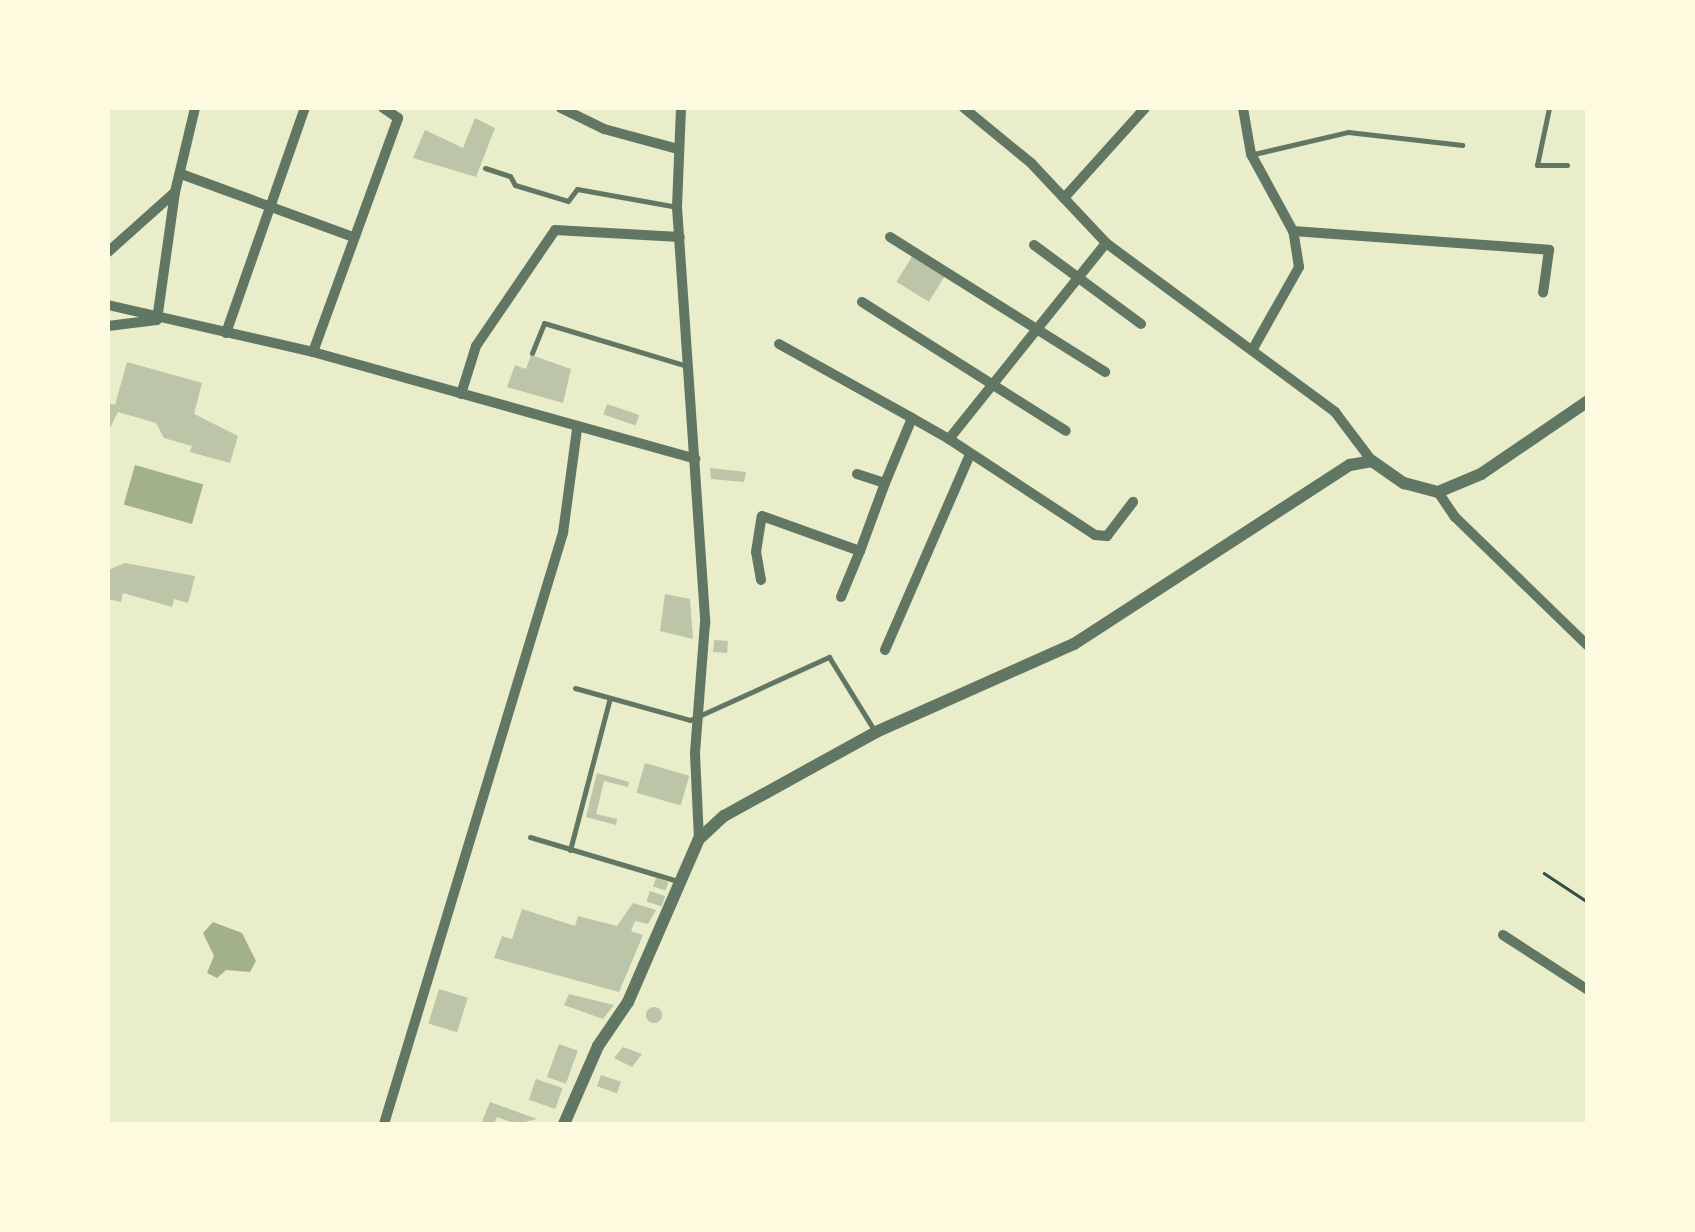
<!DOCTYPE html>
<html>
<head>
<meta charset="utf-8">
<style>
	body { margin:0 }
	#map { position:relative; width:1695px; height:1232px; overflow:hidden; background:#e9edc9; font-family:Bitter,serif }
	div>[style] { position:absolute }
	.water>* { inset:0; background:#a3b18a; transform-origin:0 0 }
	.building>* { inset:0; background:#bcc5a7; transform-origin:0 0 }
	.round { border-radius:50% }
	.path>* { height:2.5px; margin:-1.25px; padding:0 1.25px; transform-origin:1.25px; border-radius:1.25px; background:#344e41 }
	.service>* { height:5px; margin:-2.5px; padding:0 2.5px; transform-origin:2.5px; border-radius:2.5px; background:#617663 }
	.minor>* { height:10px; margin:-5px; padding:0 5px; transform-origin:5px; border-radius:5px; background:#617663 }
	.tertiary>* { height:12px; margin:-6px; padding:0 6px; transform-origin:6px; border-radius:6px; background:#617663 }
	span { translate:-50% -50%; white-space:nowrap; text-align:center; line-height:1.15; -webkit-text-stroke:8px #fefae0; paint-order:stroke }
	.frame { position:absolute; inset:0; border:110px solid #fefae0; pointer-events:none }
</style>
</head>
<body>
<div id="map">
	<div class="water">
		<i style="left:135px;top:465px;width:71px;height:41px;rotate:16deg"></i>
		<i style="clip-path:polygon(213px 922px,242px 933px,256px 961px,250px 972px,226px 970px,217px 978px,207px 973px,214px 956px,203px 933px)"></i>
	</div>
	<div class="building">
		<i style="clip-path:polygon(475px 118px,495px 128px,476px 177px,413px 158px,425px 130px,463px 148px)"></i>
		<i style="left:915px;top:252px;width:38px;height:35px;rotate:32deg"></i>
		<i style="clip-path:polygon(531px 355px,571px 369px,563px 403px,507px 387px,515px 365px,526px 369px)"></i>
		<i style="clip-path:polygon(127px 362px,202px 383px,194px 414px,238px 436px,230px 463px,190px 452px,192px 446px,164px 438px,156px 423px,118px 412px,108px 432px,108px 403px,115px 405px)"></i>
		<i style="left:607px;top:404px;width:34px;height:11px;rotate:19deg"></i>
		<i style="clip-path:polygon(710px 468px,746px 472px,744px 482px,711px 479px)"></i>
		<i style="clip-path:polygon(125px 563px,195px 576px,188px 603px,174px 599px,172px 607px,123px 593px,121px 602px,108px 599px,108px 570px)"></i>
		<i style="clip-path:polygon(665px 594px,690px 599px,693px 639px,660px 631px)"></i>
		<i style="left:714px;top:640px;width:14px;height:12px;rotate:4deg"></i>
		<i style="left:645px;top:763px;width:46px;height:31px;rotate:16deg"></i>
		<i style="clip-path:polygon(597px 773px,629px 782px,628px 787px,604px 781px,596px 814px,617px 819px,616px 825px,586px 817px)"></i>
		<i style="left:656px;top:878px;width:13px;height:9px;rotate:18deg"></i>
		<i style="left:650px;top:891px;width:16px;height:11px;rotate:18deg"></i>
		<i style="clip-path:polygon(633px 903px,656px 910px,648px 924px,635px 921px,631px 931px,643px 935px,619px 992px,494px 958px,502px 936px,512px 939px,522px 909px,575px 926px,578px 916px,617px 926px)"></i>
		<i style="left:439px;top:989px;width:30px;height:36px;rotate:17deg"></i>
		<i style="clip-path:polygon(569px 994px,614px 1005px,603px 1019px,564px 1005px)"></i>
		<i class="round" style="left:646px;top:1007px;width:16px;height:16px"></i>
		<i style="left:559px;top:1044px;width:20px;height:35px;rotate:20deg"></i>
		<i style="clip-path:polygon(623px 1047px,642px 1054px,632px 1067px,614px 1058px)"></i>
		<i style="left:601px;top:1075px;width:21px;height:12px;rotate:19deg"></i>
		<i style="left:536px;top:1079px;width:28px;height:22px;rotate:19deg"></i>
		<i style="clip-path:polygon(490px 1102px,537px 1119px,516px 1124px,497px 1117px,494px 1124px,481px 1124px)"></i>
	</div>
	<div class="path">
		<i style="left:1544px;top:873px;width:53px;rotate:33.4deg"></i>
	</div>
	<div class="service">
		<i style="left:1549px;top:108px;width:58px;rotate:101.9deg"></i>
		<i style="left:1537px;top:165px;width:30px"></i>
		<i style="left:1254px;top:154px;width:97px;rotate:-13.2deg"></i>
		<i style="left:1348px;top:132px;width:115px;rotate:6.5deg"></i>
		<i style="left:485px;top:168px;width:26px;rotate:18deg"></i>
		<i style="left:510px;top:176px;width:10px;rotate:61deg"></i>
		<i style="left:515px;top:185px;width:55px;rotate:16.8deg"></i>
		<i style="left:568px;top:201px;width:15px;rotate:-53deg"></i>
		<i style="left:577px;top:189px;width:102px;rotate:10.2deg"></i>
		<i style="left:532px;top:353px;width:32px;rotate:-68deg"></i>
		<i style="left:544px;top:323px;width:149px;rotate:16.7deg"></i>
		<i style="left:575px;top:688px;width:119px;rotate:15.5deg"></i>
		<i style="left:690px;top:720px;width:153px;rotate:-24.4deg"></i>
		<i style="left:829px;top:657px;width:86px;rotate:58.3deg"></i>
		<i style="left:530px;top:837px;width:154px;rotate:16.6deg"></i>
		<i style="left:570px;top:850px;width:157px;rotate:-75.3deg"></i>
	</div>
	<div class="minor">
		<i style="left:561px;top:108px;width:48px;rotate:26deg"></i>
		<i style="left:604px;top:129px;width:77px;rotate:15.1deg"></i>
		<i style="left:681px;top:108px;width:99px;rotate:92.3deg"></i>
		<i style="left:677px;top:207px;width:417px;rotate:86.1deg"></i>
		<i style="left:705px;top:623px;width:131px;rotate:94.4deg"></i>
		<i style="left:695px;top:754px;width:85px;rotate:87.3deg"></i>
		<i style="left:964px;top:108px;width:87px;rotate:39.4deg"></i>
		<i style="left:1031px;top:163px;width:110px;rotate:46.8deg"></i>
		<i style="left:1106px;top:243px;width:285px;rotate:36.4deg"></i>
		<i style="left:1335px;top:412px;width:61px;rotate:52.9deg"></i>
		<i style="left:1243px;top:108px;width:47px;rotate:80.1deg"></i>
		<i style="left:1251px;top:154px;width:88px;rotate:61.4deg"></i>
		<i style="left:181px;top:174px;width:183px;rotate:20.1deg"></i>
		<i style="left:1064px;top:198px;width:121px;rotate:-48deg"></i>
		<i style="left:890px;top:237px;width:254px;rotate:32.1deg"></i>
		<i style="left:1034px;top:245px;width:133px;rotate:36.4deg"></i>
		<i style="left:108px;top:252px;width:90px;rotate:-41.8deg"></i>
		<i style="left:175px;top:192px;width:86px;rotate:-76.6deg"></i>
		<i style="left:862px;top:302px;width:241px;rotate:32.3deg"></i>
		<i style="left:108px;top:305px;width:210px;rotate:12.9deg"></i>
		<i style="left:313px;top:352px;width:397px;rotate:15.6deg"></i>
		<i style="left:108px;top:326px;width:49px;rotate:-7deg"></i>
		<i style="left:157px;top:320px;width:129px;rotate:-82deg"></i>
		<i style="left:226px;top:333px;width:238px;rotate:-70.7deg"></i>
		<i style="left:779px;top:344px;width:152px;rotate:29.1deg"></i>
		<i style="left:1254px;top:347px;width:92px;rotate:-60.6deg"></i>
		<i style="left:1299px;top:267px;width:36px;rotate:-99deg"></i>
		<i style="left:1293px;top:231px;width:257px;rotate:4.2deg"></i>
		<i style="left:1549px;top:250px;width:43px;rotate:97.9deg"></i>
		<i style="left:313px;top:352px;width:249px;rotate:-70deg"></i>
		<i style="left:398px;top:118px;width:18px;rotate:-146deg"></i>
		<i style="left:461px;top:394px;width:50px;rotate:-72.6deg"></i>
		<i style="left:476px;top:346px;width:140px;rotate:-55.7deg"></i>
		<i style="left:555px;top:230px;width:125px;rotate:3.2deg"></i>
		<i style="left:949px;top:439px;width:175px;rotate:33.3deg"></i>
		<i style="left:1095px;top:535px;width:12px;rotate:5deg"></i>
		<i style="left:1107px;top:536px;width:43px;rotate:-52.6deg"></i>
		<i style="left:857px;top:474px;width:29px;rotate:18deg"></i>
		<i style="left:885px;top:483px;width:70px;rotate:-67.4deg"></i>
		<i style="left:912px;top:418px;width:43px;rotate:29.6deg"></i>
		<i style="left:949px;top:439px;width:251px;rotate:-51.3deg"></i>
		<i style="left:1438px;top:492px;width:30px;rotate:56deg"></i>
		<i style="left:1455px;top:517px;width:185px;rotate:44.1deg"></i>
		<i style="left:761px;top:580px;width:28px;rotate:-100deg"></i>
		<i style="left:756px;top:552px;width:36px;rotate:-81deg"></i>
		<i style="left:762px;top:516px;width:104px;rotate:19.7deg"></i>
		<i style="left:860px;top:551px;width:72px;rotate:-69.8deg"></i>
		<i style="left:841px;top:597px;width:50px;rotate:-67.6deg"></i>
		<i style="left:885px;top:650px;width:210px;rotate:-66.5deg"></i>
		<i style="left:1503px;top:935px;width:101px;rotate:32.9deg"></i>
		<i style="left:384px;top:1124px;width:618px;rotate:-73.15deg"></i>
		<i style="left:563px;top:533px;width:105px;rotate:-82.3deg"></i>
	</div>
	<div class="tertiary">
		<i style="left:564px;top:1124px;width:85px;rotate:-66.4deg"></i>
		<i style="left:598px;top:1046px;width:53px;rotate:-55.7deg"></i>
		<i style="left:628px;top:1002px;width:178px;rotate:-66.5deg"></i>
		<i style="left:699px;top:839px;width:34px;rotate:-43deg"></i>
		<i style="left:724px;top:816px;width:174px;rotate:-28.9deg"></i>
		<i style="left:876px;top:732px;width:217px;rotate:-24deg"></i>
		<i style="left:1074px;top:644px;width:329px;rotate:-33deg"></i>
		<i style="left:1350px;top:465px;width:22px;rotate:-10deg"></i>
		<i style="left:1372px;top:461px;width:39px;rotate:35deg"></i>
		<i style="left:1404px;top:483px;width:35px;rotate:15deg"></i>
		<i style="left:1438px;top:492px;width:47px;rotate:-22.7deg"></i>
		<i style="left:1481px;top:474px;width:130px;rotate:-34.3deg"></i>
	</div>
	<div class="frame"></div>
</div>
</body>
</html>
